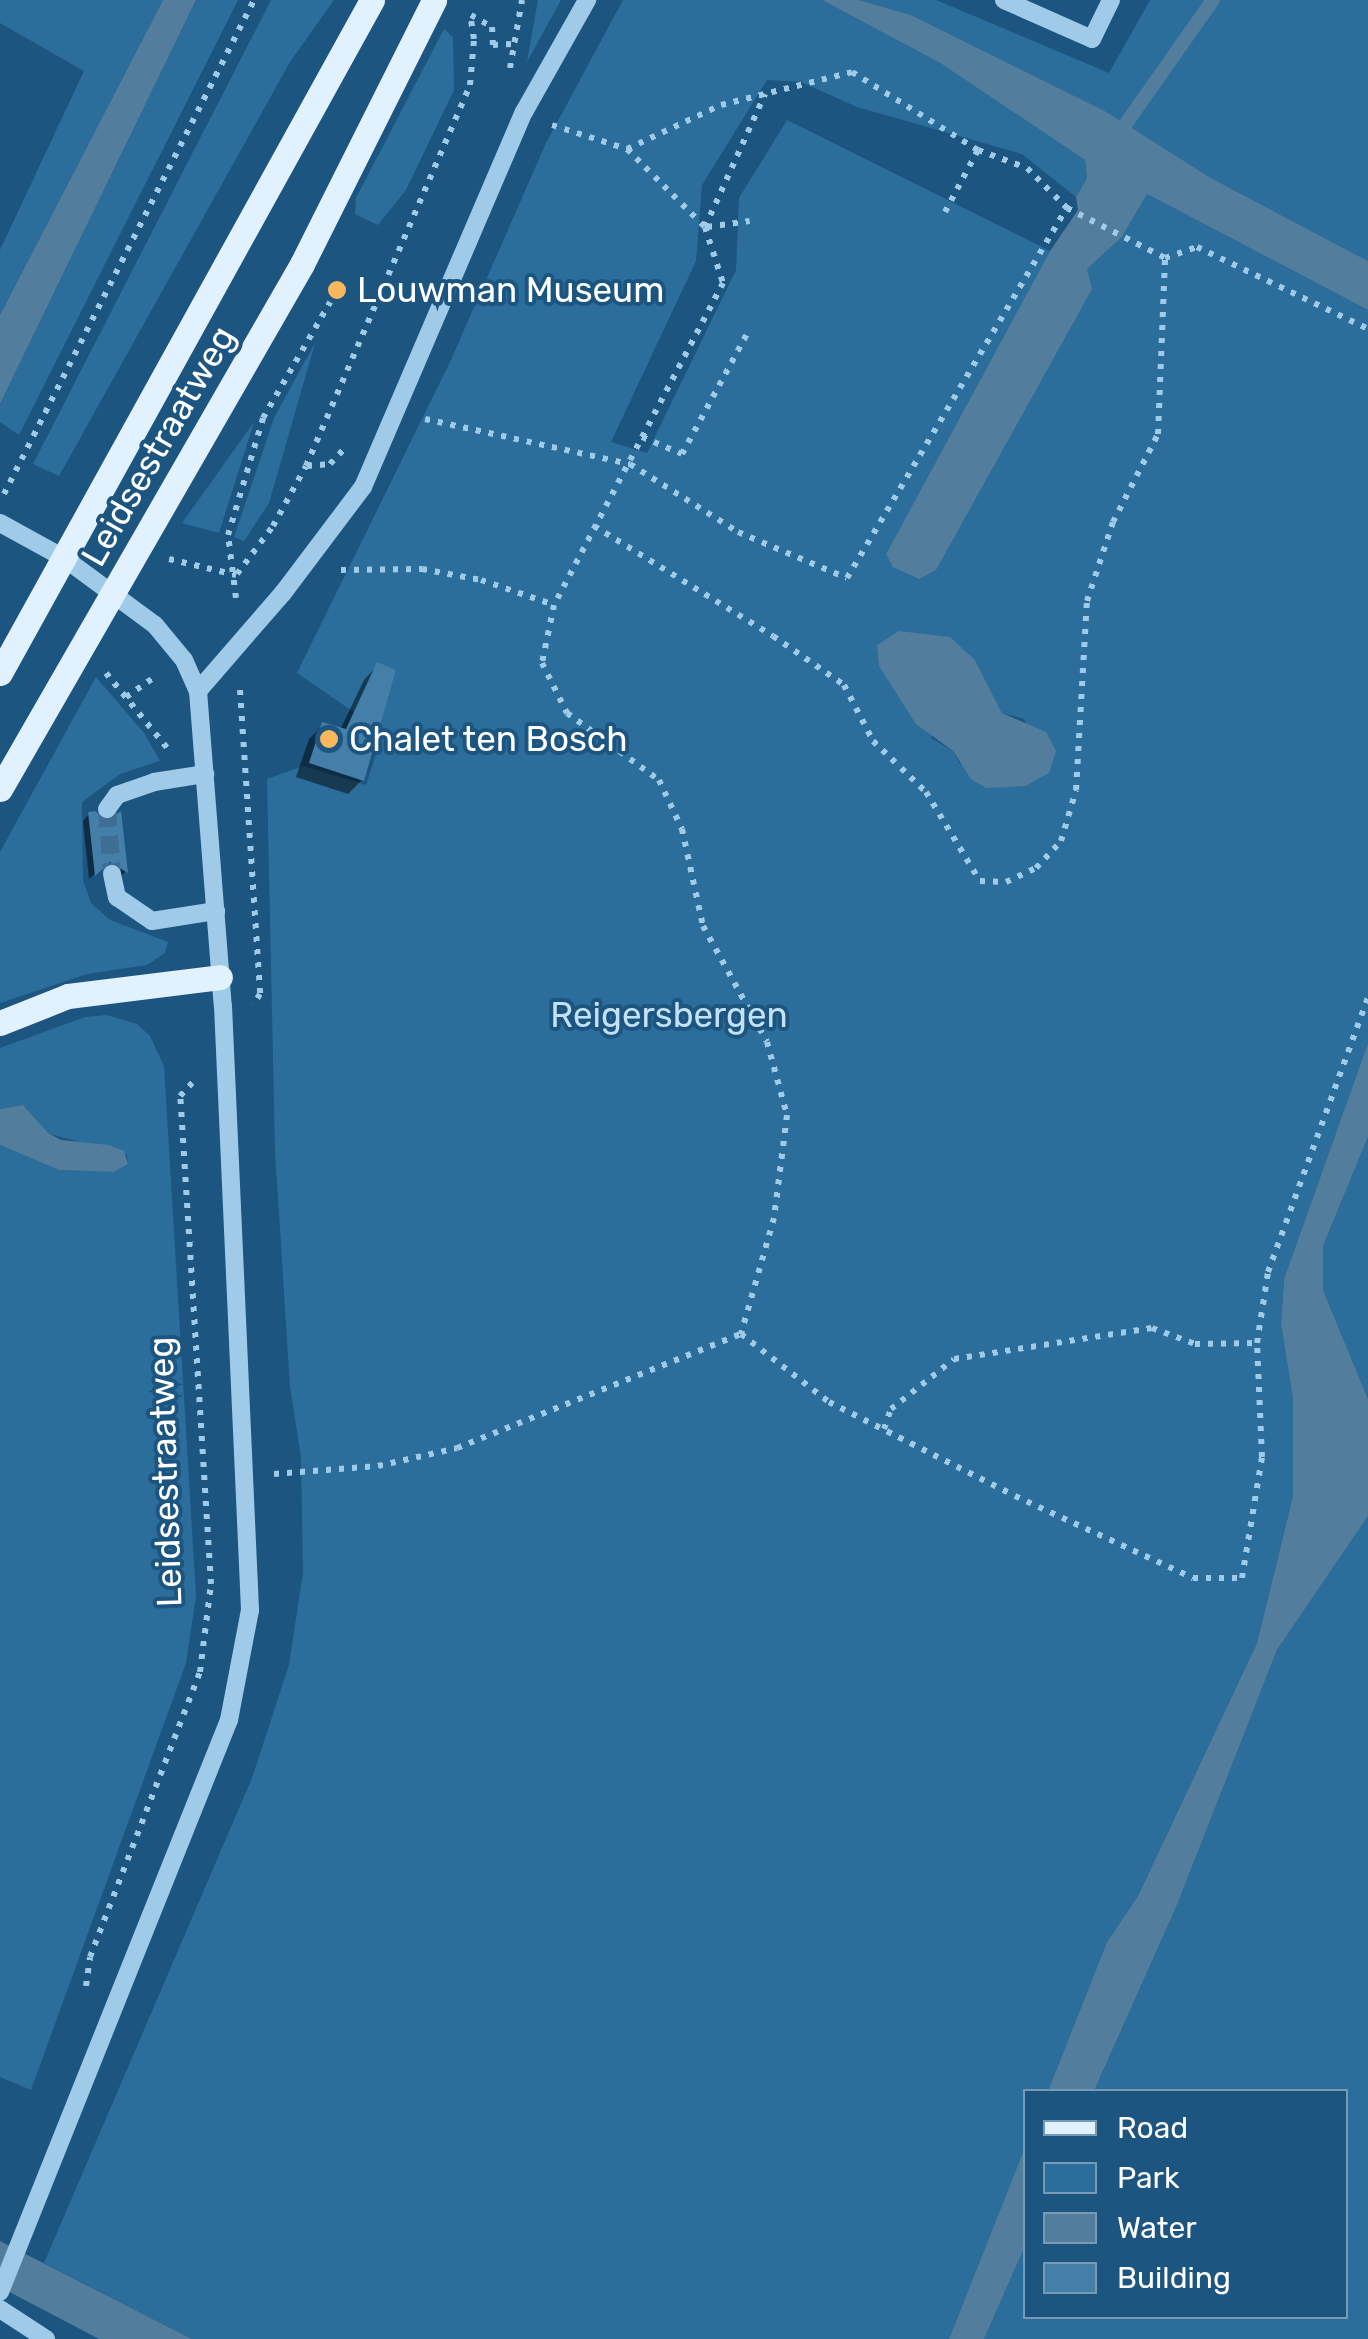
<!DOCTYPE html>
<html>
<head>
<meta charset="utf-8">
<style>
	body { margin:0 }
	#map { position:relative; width:1368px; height:2339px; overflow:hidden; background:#1c5580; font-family:Rubik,sans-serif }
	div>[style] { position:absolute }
	.green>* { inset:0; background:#2b6e9c }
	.water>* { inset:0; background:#537d9c }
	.shadow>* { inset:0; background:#0007 }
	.stream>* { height:14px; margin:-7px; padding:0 7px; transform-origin:7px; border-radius:7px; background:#537d9c }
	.building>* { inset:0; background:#447faa }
	.minor-tunnel>* { height:18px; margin-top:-9px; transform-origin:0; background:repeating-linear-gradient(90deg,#3e6e93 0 18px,transparent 0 27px) }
	.path>* { height:6px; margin-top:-3px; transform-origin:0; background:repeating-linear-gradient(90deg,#9fcbe9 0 5px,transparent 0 13px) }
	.minor>* { height:18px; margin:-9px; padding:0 9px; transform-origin:9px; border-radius:9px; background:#9fcbe9 }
	.major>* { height:25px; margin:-12.5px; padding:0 12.5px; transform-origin:12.5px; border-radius:12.5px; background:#e2f1fe }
	.dots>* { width:28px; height:28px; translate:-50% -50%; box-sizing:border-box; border:5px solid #1c5580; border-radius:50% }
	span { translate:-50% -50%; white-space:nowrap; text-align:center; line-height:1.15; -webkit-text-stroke:8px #1c5580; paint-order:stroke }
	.poi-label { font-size:35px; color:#fff }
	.left { translate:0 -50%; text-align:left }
	.street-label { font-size:35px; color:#fff }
	.park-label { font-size:35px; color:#c3e2f7 }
	.legend { position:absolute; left:1023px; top:2089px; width:325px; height:230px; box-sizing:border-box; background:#1c5580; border:2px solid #7799b3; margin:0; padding:12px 18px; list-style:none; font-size:30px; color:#fff }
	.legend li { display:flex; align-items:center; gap:20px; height:50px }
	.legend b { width:50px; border:2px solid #7799b3 }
</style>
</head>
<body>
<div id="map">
	<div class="green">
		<i style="clip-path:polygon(0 0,163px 0,0 315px,0 250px,84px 71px,0 23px)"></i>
		<i style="clip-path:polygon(196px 0,238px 0,19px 435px,0 422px,0 404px)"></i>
		<i style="clip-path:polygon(271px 0,334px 0,290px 62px,59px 476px,33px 464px)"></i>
		<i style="clip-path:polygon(538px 0,561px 0,527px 62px)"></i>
		<i style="clip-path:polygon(evenodd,623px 0,822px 0,940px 63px,1085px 160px,1087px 178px,1076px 197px,1022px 154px,857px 107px,801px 82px,767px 80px,702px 185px,696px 261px,611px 442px,647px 453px,736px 270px,739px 198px,787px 120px,1050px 251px,886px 554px,1087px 269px,1122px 237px,1147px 194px,1368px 310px,1368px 1043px,1284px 1279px,1281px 1324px,1293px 1399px,1293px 1496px,1257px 1643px,1138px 1896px,1107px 1942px,1048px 2091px,1026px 2092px,1025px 2147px,949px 2339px,192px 2339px,44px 2263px,252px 1778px,289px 1665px,303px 1572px,301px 1457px,290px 1387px,275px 1151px,267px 779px,304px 766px,366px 785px,383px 732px,297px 673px,450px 362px,546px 143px,623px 0,975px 660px,1002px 713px,1024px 719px,1049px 773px,1026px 786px,1005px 786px,959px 763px,953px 751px,931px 738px,975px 660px)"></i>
		<i style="clip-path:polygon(859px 0,936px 0,1109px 73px,1150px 0,1368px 0,1368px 261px,1211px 178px,1105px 111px,911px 15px)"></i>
		<i style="clip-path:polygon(444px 29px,453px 37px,454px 90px,406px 190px,378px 225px,355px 214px,356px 198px)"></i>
		<i style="clip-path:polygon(315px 343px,269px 503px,244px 541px,234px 537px,274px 418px)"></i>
		<i style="clip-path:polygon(254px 422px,219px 533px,182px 523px)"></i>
		<i style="clip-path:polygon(96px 677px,144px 733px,160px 761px,120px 774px,82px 802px,83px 880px,91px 903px,110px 920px,168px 942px,165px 953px,147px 965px,87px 974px,0 1003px,0 852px)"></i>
		<i style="clip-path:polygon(107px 1015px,137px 1024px,150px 1036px,164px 1066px,196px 1596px,186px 1663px,31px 2090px,0 2077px,0 1145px,59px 1170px,114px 1172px,128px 1164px,127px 1155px,47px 1133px,23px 1105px,0 1109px,0 1048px,85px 1017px)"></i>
		<i style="clip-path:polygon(1368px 1137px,1368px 1399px,1323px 1290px,1323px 1246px)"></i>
		<i style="clip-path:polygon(1368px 1516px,1368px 2339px,984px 2339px,1025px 2246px,1026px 2316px,1346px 2316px,1346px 2092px,1094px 2091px,1177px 1905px,1277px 1650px)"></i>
	</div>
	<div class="water">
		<i style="clip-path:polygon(163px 0,196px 0,0 404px,0 315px)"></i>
		<i style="clip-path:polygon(822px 0,859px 0,911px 15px,1105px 111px,1211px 178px,1368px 261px,1368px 310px,1147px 194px,1122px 237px,1087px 269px,1092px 289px,936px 570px,919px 579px,893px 567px,886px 554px,1050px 251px,1078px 210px,1076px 197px,1087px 178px,1085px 160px,940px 63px)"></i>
		<i style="clip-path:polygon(899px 631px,950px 637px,975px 660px,1002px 713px,1046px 732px,1056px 751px,1049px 773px,1026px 786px,986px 788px,971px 779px,953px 751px,916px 724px,879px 666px,877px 645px)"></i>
		<i style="clip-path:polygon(1368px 1043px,1368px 1137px,1323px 1246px,1323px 1290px,1368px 1399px,1368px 1516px,1277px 1650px,1177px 1905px,1094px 2091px,1048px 2091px,1107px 1942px,1138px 1896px,1257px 1643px,1293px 1496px,1293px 1399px,1281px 1324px,1284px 1279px)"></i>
		<i style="clip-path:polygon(23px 1105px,48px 1133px,61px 1140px,109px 1145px,124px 1151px,128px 1164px,114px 1172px,59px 1170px,0 1145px,0 1109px)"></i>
		<i style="clip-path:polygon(1025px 2147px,1025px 2246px,984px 2339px,949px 2339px)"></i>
		<i style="clip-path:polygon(0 2241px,192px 2339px,99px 2339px,0 2287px)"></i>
	</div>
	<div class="shadow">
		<i style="clip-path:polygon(378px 665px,362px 780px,348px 794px,296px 777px,309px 739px,323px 725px,340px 730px,364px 680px)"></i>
		<i style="clip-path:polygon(89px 814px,107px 825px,119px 815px,125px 872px,120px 877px,102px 867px,89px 879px,83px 821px)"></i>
	</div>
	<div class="stream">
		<i style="left:1125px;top:125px;width:153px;rotate:-54.9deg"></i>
	</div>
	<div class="building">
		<i style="clip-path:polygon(377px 662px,396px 670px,364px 781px,309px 763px,322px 722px,346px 729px)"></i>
		<i style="clip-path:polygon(95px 811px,107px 821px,121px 811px,128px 873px,110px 862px,95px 876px,88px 812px)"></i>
	</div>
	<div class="minor-tunnel">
		<i style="left:107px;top:809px;width:65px;rotate:85.6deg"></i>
	</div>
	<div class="path">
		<i style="left:471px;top:15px;width:24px;rotate:30deg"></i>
		<i style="left:492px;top:27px;width:18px;rotate:87deg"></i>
		<i style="left:493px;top:45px;width:22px;rotate:-3deg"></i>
		<i style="left:510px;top:68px;width:69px;rotate:-80deg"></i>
		<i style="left:552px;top:125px;width:79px;rotate:17.7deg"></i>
		<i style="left:627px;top:149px;width:104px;rotate:-25.1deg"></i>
		<i style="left:721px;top:105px;width:135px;rotate:-14.1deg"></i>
		<i style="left:852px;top:72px;width:148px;rotate:31.8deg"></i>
		<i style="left:978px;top:150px;width:52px;rotate:20.2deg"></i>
		<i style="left:1027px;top:168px;width:57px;rotate:45deg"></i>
		<i style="left:1067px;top:208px;width:110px;rotate:27deg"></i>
		<i style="left:1165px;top:258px;width:34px;rotate:-19deg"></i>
		<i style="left:1197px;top:247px;width:190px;rotate:25.6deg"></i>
		<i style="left:627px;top:149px;width:110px;rotate:45deg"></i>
		<i style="left:705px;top:227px;width:59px;rotate:72.2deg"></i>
		<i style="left:723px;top:283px;width:364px;rotate:117.7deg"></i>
		<i style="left:554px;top:605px;width:59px;rotate:101.7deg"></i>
		<i style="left:542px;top:663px;width:56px;rotate:63.4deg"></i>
		<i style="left:567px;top:713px;width:114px;rotate:36.1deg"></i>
		<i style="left:659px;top:780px;width:54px;rotate:64.9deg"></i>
		<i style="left:682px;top:829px;width:99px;rotate:77.8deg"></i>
		<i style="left:703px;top:926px;width:132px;rotate:61.1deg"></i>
		<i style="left:767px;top:1042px;width:76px;rotate:74.7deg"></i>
		<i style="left:787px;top:1115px;width:104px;rotate:97.2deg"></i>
		<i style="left:774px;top:1218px;width:121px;rotate:105.9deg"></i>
		<i style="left:945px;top:212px;width:70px;rotate:-62deg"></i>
		<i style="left:705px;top:227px;width:146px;rotate:-65.7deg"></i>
		<i style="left:707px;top:227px;width:43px;rotate:-7.9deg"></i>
		<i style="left:425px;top:419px;width:210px;rotate:12.4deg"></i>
		<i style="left:630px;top:464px;width:128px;rotate:32.2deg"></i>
		<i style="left:738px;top:532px;width:118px;rotate:22.9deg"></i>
		<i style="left:847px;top:578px;width:430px;rotate:-59.3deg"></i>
		<i style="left:642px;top:437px;width:43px;rotate:23deg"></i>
		<i style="left:682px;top:454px;width:136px;rotate:-61.6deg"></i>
		<i style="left:307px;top:466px;width:23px;rotate:-5deg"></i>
		<i style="left:330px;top:464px;width:19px;rotate:-47deg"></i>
		<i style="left:4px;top:494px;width:554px;rotate:-63.16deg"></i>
		<i style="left:594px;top:526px;width:210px;rotate:31.6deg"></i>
		<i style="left:773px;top:636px;width:86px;rotate:34.6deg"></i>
		<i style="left:844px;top:685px;width:63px;rotate:62.6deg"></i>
		<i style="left:873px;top:741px;width:74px;rotate:43.9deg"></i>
		<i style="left:926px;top:792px;width:104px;rotate:58.8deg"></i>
		<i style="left:980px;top:881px;width:26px;rotate:2deg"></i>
		<i style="left:1006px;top:882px;width:33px;rotate:-25deg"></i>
		<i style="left:1036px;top:868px;width:37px;rotate:-47deg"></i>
		<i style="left:1061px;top:841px;width:53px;rotate:-73.6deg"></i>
		<i style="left:1076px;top:790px;width:189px;rotate:-86.7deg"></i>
		<i style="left:1087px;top:601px;width:83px;rotate:-71.8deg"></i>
		<i style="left:1113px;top:522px;width:99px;rotate:-62.9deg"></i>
		<i style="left:1158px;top:434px;width:176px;rotate:-87.7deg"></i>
		<i style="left:169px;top:559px;width:69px;rotate:13.4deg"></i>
		<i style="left:341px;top:570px;width:81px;rotate:-0.7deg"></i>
		<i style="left:422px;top:569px;width:60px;rotate:10.6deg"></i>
		<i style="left:481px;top:580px;width:77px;rotate:18.9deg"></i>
		<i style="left:237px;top:574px;width:60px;rotate:-53.1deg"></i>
		<i style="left:273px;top:526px;width:68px;rotate:-61.2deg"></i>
		<i style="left:306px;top:466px;width:415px;rotate:-66.7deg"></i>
		<i style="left:470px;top:85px;width:46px;rotate:-85deg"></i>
		<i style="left:474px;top:39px;width:24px;rotate:-99deg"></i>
		<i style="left:236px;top:598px;width:64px;rotate:-97.2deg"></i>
		<i style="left:228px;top:535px;width:122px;rotate:-73.3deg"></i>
		<i style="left:263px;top:418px;width:143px;rotate:-59.9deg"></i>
		<i style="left:106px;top:673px;width:98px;rotate:50.8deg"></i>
		<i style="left:240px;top:690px;width:305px;rotate:86.2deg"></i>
		<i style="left:260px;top:994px;width:13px;rotate:122deg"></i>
		<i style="left:126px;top:697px;width:38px;rotate:-35deg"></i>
		<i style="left:741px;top:1334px;width:111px;rotate:37.7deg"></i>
		<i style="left:829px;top:1402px;width:208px;rotate:26.8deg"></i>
		<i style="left:1015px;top:1496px;width:196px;rotate:24.7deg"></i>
		<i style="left:1193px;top:1578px;width:49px"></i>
		<i style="left:1242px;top:1578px;width:123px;rotate:-80.6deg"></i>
		<i style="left:1262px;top:1457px;width:114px;rotate:-92.5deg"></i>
		<i style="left:1257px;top:1343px;width:72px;rotate:-81.2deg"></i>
		<i style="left:1268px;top:1272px;width:293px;rotate:-70deg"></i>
		<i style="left:884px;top:1429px;width:21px;rotate:-71deg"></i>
		<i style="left:891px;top:1409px;width:80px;rotate:-38.4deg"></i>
		<i style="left:954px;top:1359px;width:200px;rotate:-8.9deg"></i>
		<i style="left:1152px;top:1328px;width:46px;rotate:20.4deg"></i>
		<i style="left:1195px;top:1344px;width:62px;rotate:-0.9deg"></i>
		<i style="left:274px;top:1474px;width:104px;rotate:-4.4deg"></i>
		<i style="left:378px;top:1466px;width:81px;rotate:-12.8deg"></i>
		<i style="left:457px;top:1448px;width:306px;rotate:-21.9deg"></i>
		<i style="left:86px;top:1986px;width:29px;rotate:-82deg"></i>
		<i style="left:90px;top:1957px;width:305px;rotate:-68.9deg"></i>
		<i style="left:200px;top:1672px;width:89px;rotate:-82.9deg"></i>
		<i style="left:211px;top:1584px;width:489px;rotate:-93.6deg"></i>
		<i style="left:180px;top:1096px;width:25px;rotate:-47deg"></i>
	</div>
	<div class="minor">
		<i style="left:1004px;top:0;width:96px;rotate:23.9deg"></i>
		<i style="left:1092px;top:39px;width:43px;rotate:-64deg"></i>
		<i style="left:0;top:523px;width:73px;rotate:28.7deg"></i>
		<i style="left:64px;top:558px;width:113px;rotate:36.4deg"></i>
		<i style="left:155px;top:625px;width:45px;rotate:50.4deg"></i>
		<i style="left:184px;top:660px;width:34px;rotate:66deg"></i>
		<i style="left:198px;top:691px;width:316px;rotate:85.5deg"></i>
		<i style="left:223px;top:1006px;width:605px;rotate:87.44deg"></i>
		<i style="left:250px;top:1610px;width:112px;rotate:100.8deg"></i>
		<i style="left:229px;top:1720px;width:616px;rotate:111.82deg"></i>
		<i style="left:198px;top:691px;width:130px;rotate:-49.1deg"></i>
		<i style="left:283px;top:593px;width:133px;rotate:-53deg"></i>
		<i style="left:363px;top:487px;width:408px;rotate:-66.8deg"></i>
		<i style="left:524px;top:112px;width:129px;rotate:-60.6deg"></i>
		<i style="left:107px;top:809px;width:17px;rotate:-54deg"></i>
		<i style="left:117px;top:795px;width:39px;rotate:-19deg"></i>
		<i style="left:154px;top:782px;width:52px;rotate:-8.9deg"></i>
		<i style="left:112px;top:874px;width:24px;rotate:78deg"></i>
		<i style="left:117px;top:897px;width:42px;rotate:34.4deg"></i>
		<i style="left:152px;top:921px;width:65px;rotate:-8.9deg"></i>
		<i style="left:0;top:2309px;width:55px;rotate:33.1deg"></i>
	</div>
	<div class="major">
		<i style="left:0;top:673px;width:769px;rotate:-61.07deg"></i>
		<i style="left:0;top:789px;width:606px;rotate:-60.09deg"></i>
		<i style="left:302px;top:264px;width:295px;rotate:-63.4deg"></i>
		<i style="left:0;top:1023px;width:73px;rotate:-21.7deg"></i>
		<i style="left:68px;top:996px;width:153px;rotate:-7.1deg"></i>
	</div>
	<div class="dots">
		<i style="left:337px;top:290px;background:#fab75c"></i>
		<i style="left:329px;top:739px;background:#fab75c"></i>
	</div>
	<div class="poi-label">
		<span class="left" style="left:357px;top:290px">Louwman Museum</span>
		<span class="left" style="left:349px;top:739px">Chalet ten Bosch</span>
	</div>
	<div class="street-label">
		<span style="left:158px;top:446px;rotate:-60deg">Leidsestraatweg</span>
		<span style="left:165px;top:1472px;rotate:-92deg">Leidsestraatweg</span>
	</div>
	<div class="park-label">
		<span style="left:669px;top:1015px">Reigersbergen</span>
	</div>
	<ul class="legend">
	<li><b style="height:12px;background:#e2f1fe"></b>Road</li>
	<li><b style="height:28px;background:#2b6e9c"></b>Park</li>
	<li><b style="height:28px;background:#537d9c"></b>Water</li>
	<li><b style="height:28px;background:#447faa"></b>Building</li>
	</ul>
</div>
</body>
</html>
